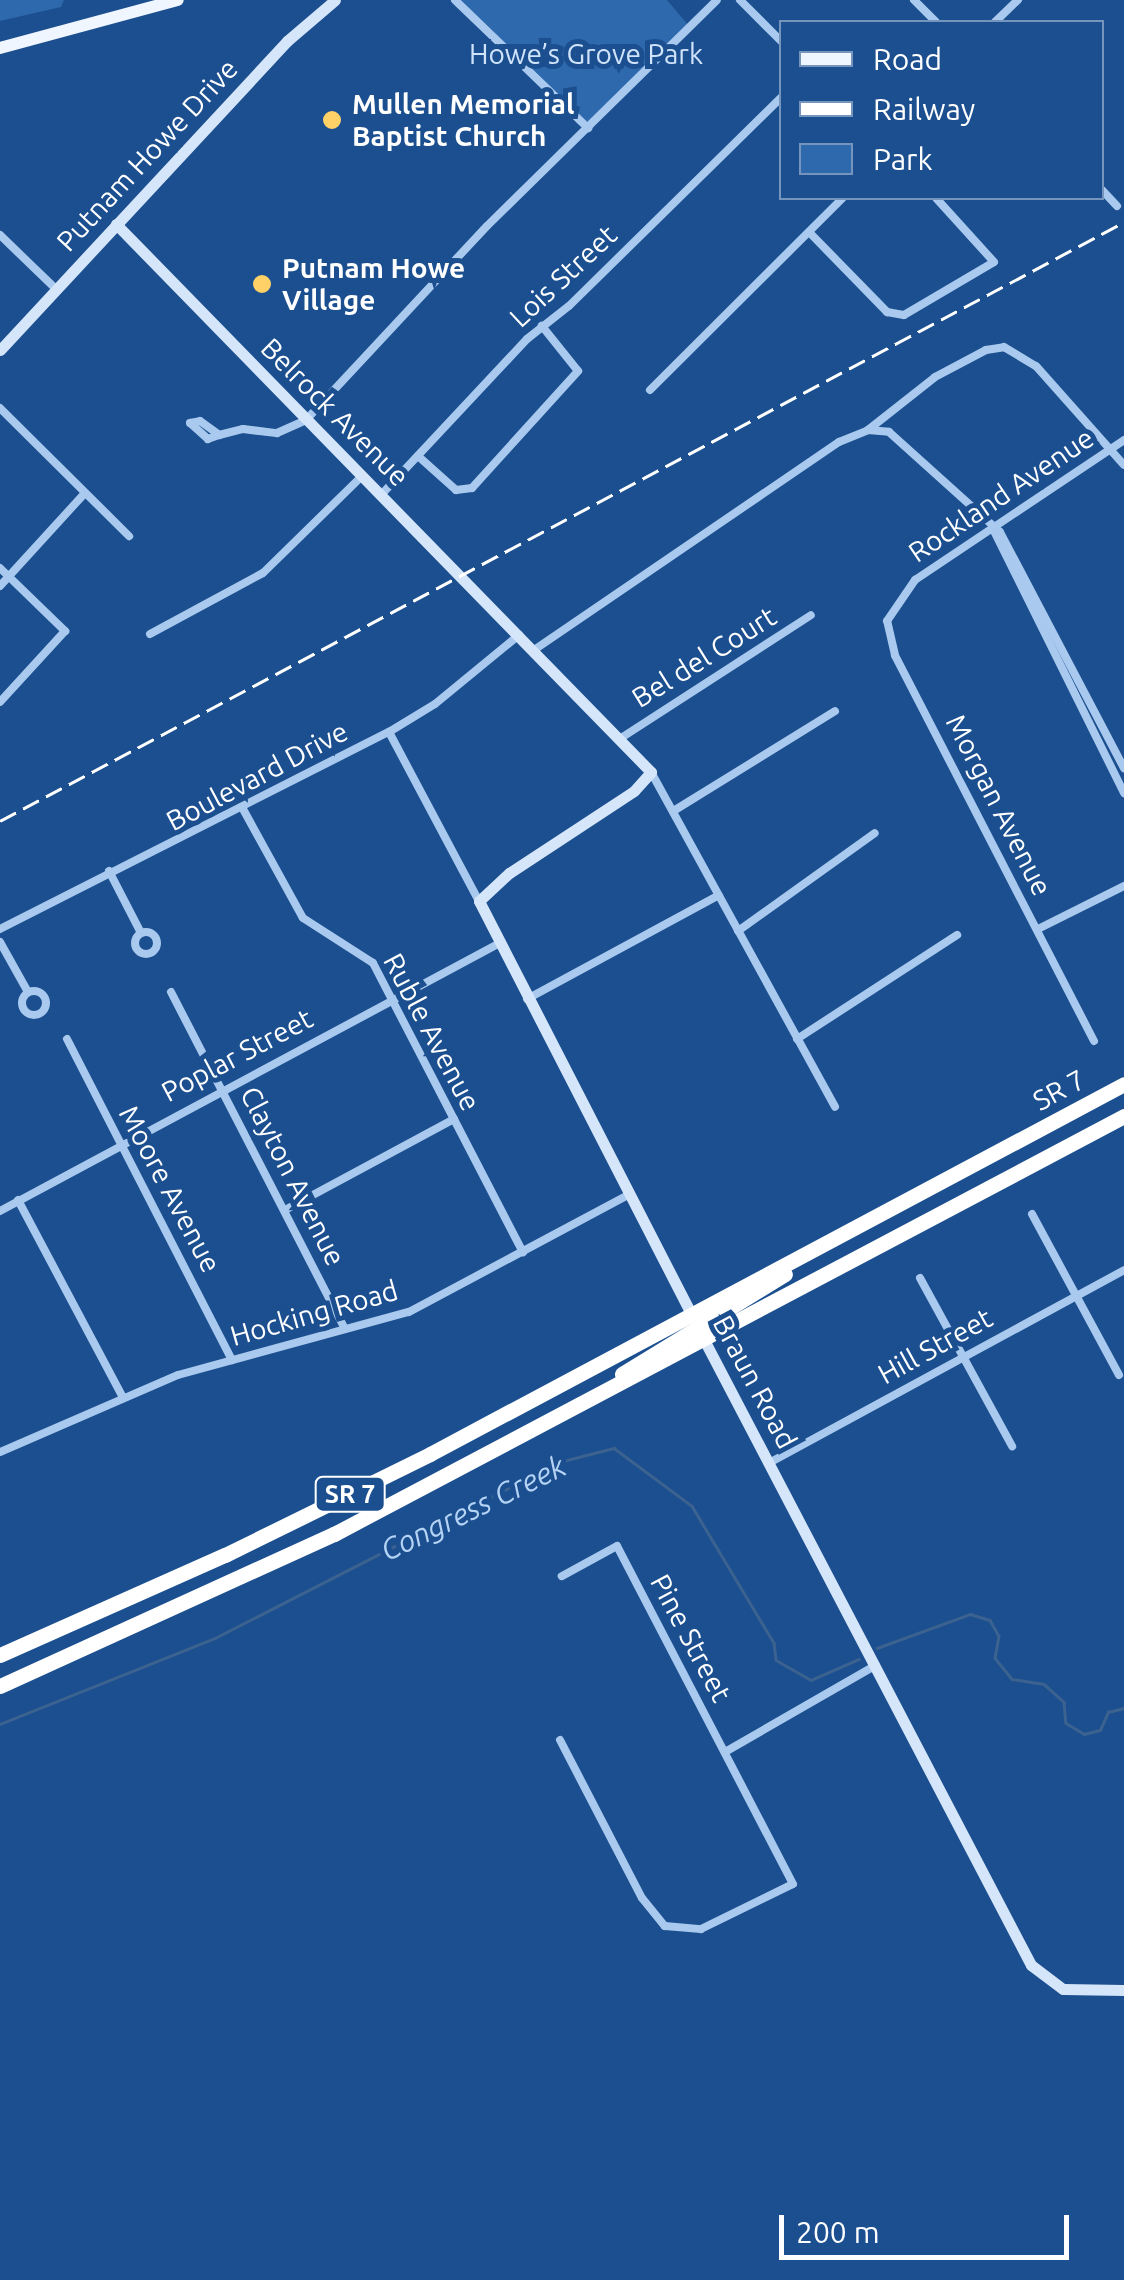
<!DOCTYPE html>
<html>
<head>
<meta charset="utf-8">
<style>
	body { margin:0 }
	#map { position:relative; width:1124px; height:2280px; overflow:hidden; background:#1b4f8f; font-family:Ubuntu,sans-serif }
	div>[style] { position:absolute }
	.green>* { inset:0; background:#2e69ad }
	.stream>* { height:2.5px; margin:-1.25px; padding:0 1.25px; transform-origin:1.25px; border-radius:1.25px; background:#3c6290 }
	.street>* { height:8px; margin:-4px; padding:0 4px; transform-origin:4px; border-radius:4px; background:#a9c9ee }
	.street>.ring { margin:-4px; padding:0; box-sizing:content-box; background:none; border:8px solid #a9c9ee; border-radius:50% }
	.secondary>* { height:11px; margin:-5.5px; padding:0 5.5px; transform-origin:5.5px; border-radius:5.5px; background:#d6e6fa }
	.primary>* { height:12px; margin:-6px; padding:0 6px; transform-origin:6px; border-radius:6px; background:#f0f6ff }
	.highway>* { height:15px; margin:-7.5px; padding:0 7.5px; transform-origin:7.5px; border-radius:7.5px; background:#fff }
	.rail>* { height:2.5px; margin-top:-1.25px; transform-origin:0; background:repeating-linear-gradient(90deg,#fff 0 18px,transparent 0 26px) }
	.dots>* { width:28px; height:28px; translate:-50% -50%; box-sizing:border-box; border:5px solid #1b4f8f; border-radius:50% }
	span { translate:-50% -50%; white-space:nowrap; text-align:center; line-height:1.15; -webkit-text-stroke:10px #1b4f8f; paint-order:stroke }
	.shield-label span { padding:2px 8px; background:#1b4f8f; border:2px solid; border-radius:8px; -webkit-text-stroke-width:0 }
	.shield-label { font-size:25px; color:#fff; font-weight:700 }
	.park-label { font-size:28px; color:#cfe3fa }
	.poi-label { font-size:28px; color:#fff; font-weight:700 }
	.left { translate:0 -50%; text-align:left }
	.street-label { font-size:28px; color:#fff }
	.water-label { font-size:30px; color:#b5d3f5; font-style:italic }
	.legend { position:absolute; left:779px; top:20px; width:325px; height:180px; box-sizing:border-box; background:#1b4f8f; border:2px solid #7695bc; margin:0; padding:12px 18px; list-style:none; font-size:30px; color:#fff }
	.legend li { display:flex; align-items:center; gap:20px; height:50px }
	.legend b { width:50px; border:2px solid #7695bc }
	.scale { position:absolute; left:779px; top:2215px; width:290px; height:45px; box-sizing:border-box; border:5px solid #fff; border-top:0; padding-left:12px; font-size:30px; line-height:35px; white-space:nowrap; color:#fff; -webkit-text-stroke:8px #1b4f8f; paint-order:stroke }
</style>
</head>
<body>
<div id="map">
	<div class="green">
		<i style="clip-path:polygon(0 0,64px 0,61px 7px,0 21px)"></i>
		<i style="clip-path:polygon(455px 0,667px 0,689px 26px,588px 128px)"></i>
	</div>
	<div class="stream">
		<i style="left:877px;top:1648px;width:99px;rotate:-20.1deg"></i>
		<i style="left:970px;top:1614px;width:21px;rotate:17deg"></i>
		<i style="left:990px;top:1620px;width:18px;rotate:61deg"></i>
		<i style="left:999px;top:1636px;width:22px;rotate:100deg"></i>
		<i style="left:995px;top:1658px;width:27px;rotate:51deg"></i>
		<i style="left:1012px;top:1679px;width:32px;rotate:9deg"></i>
		<i style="left:1044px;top:1684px;width:27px;rotate:42deg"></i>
		<i style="left:1064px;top:1702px;width:21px;rotate:85deg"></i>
		<i style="left:1066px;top:1723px;width:21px;rotate:31deg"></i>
		<i style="left:1084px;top:1734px;width:16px;rotate:-14deg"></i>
		<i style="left:1100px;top:1730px;width:20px;rotate:-66deg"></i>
		<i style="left:1108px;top:1712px;width:16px;rotate:-14deg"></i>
		<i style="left:0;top:1724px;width:232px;rotate:-21.8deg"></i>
		<i style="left:215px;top:1638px;width:386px;rotate:-27.1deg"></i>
		<i style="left:559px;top:1462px;width:57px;rotate:-14.3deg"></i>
		<i style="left:614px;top:1448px;width:97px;rotate:36.6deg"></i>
		<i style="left:692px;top:1506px;width:160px;rotate:59.1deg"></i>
		<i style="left:774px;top:1643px;width:17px;rotate:83deg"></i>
		<i style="left:776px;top:1660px;width:40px;rotate:29.7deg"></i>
		<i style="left:811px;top:1680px;width:52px;rotate:-23.6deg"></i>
	</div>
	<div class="street">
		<i style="left:455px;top:0;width:185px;rotate:43.9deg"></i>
		<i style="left:740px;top:0;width:59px;rotate:45deg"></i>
		<i style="left:914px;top:0;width:31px;rotate:45deg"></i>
		<i style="left:995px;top:22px;width:32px;rotate:-44deg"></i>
		<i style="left:1102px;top:190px;width:22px;rotate:47deg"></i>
		<i style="left:809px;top:232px;width:112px;rotate:45.7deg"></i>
		<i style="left:887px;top:312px;width:17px;rotate:10deg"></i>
		<i style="left:904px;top:315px;width:104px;rotate:-30.5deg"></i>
		<i style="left:994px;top:262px;width:86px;rotate:-132.2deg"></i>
		<i style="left:0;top:235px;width:78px;rotate:44deg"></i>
		<i style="left:650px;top:390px;width:272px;rotate:-44.9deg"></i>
		<i style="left:0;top:408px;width:182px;rotate:44.8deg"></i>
		<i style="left:868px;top:430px;width:85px;rotate:-38.3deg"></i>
		<i style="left:935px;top:377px;width:58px;rotate:-27.9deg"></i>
		<i style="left:986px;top:350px;width:18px;rotate:-9deg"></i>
		<i style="left:1004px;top:347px;width:37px;rotate:31deg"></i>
		<i style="left:1036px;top:366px;width:132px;rotate:48.4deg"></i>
		<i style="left:219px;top:435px;width:12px;rotate:160deg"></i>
		<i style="left:208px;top:439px;width:24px;rotate:-138deg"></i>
		<i style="left:190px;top:423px;width:10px;rotate:-11deg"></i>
		<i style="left:200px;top:421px;width:24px;rotate:36deg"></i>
		<i style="left:219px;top:435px;width:25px;rotate:-14deg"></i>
		<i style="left:243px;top:429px;width:34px;rotate:7deg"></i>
		<i style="left:277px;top:433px;width:32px;rotate:-24deg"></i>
		<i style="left:306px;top:420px;width:265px;rotate:-47deg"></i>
		<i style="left:487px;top:226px;width:322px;rotate:-44.5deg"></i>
		<i style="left:418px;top:456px;width:51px;rotate:41.8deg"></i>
		<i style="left:456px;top:490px;width:16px;rotate:-7deg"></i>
		<i style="left:472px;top:488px;width:158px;rotate:-47.8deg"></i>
		<i style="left:578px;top:371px;width:58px;rotate:-128.7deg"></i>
		<i style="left:381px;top:495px;width:214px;rotate:-46.9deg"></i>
		<i style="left:527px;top:339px;width:53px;rotate:-38.2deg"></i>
		<i style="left:569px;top:306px;width:298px;rotate:-44.5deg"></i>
		<i style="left:993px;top:529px;width:295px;rotate:63.6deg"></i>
		<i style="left:0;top:568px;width:91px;rotate:44.1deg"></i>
		<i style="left:65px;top:631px;width:96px;rotate:132.5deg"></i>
		<i style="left:0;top:586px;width:126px;rotate:-47.6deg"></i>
		<i style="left:150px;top:634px;width:128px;rotate:-28.4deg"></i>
		<i style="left:263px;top:573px;width:139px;rotate:-44.4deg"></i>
		<i style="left:534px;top:650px;width:369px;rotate:-34.3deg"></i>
		<i style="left:839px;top:442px;width:31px;rotate:-22deg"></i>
		<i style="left:868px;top:430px;width:21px;rotate:5deg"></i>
		<i style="left:889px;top:432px;width:149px;rotate:42deg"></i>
		<i style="left:1000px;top:532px;width:267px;rotate:62.3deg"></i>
		<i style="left:389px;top:732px;width:191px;rotate:62deg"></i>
		<i style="left:621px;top:738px;width:226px;rotate:-32.9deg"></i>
		<i style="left:651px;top:772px;width:382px;rotate:61.2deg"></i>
		<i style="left:243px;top:809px;width:124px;rotate:61.2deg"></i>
		<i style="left:303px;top:918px;width:83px;rotate:32.7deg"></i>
		<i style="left:373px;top:963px;width:326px;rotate:62.6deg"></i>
		<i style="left:675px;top:810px;width:188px;rotate:-31.7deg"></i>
		<i style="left:109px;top:871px;width:70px;rotate:62.7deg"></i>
		<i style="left:0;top:929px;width:436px;rotate:-26.9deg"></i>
		<i style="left:389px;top:732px;width:54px;rotate:-31.3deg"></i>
		<i style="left:435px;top:704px;width:109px;rotate:-39.4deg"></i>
		<i style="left:1038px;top:929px;width:96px;rotate:-26.6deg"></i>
		<i style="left:738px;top:931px;width:168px;rotate:-35.6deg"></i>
		<i class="ring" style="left:135px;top:932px;width:14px;height:14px"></i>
		<i style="left:0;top:942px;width:57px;rotate:60.8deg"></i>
		<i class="ring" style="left:22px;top:991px;width:16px;height:16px"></i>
		<i style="left:171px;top:992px;width:379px;rotate:62.7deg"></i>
		<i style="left:527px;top:999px;width:218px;rotate:-28.4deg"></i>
		<i style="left:67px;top:1039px;width:361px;rotate:62.8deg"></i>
		<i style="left:797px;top:1039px;width:191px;rotate:-33deg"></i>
		<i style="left:1094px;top:1041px;width:434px;rotate:-117.3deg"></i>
		<i style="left:895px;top:655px;width:35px;rotate:-103deg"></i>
		<i style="left:887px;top:621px;width:50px;rotate:-55.7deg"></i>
		<i style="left:915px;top:580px;width:252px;rotate:-33.8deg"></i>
		<i style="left:18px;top:1200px;width:222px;rotate:62deg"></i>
		<i style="left:285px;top:1210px;width:192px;rotate:-28.3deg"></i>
		<i style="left:0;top:1211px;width:565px;rotate:-28.2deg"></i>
		<i style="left:1032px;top:1214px;width:183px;rotate:61.6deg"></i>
		<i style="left:920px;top:1278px;width:192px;rotate:61.3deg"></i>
		<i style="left:0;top:1452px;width:194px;rotate:-23.4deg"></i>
		<i style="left:178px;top:1375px;width:239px;rotate:-15.3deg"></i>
		<i style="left:409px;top:1312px;width:251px;rotate:-28.1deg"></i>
		<i style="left:769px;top:1463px;width:404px;rotate:-28.5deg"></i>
		<i style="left:560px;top:1740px;width:178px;rotate:62.6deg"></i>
		<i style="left:642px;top:1898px;width:36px;rotate:51deg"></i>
		<i style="left:665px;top:1926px;width:36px;rotate:5deg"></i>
		<i style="left:701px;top:1929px;width:102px;rotate:-26.1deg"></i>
		<i style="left:793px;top:1884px;width:381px;rotate:-117.5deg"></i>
		<i style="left:617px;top:1546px;width:63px;rotate:151.4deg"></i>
		<i style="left:725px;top:1752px;width:174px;rotate:-29.9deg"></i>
	</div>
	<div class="secondary">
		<i style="left:116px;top:224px;width:766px;rotate:45.69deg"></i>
		<i style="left:651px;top:772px;width:25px;rotate:132deg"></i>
		<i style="left:634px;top:791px;width:149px;rotate:146.7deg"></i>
		<i style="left:509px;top:873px;width:41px;rotate:137deg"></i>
		<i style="left:479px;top:901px;width:469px;rotate:62.8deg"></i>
		<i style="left:0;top:350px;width:422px;rotate:-47.1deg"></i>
		<i style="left:287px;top:41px;width:63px;rotate:-40.5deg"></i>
		<i style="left:701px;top:1334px;width:712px;rotate:62.39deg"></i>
		<i style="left:1031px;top:1965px;width:40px;rotate:37deg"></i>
		<i style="left:1063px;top:1989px;width:61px;rotate:0.9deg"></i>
	</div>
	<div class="primary">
		<i style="left:0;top:48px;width:184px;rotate:-15.1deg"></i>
	</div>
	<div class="highway">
		<i style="left:622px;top:1374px;width:191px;rotate:-31.5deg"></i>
		<i style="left:0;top:1655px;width:246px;rotate:-24deg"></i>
		<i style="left:225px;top:1555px;width:229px;rotate:-26.2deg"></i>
		<i style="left:430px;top:1454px;width:786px;rotate:-28.06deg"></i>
		<i style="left:0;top:1686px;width:367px;rotate:-24.5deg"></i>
		<i style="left:334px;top:1534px;width:894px;rotate:-27.88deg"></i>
	</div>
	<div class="rail">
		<i style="left:0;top:821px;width:1274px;rotate:-28.05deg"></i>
	</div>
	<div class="dots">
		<i style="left:332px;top:120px;background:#ffd166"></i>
		<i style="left:262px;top:284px;background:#ffd166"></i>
	</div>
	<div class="shield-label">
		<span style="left:350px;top:1494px">SR 7</span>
	</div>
	<div class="park-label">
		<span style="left:586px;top:54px">Howe’s Grove Park</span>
	</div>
	<div class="poi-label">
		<span class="left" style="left:352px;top:120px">Mullen Memorial<br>Baptist Church</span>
		<span class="left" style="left:282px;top:284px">Putnam Howe<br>Village</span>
	</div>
	<div class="street-label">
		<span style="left:147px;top:155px;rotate:-47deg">Putnam Howe Drive</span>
		<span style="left:563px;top:276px;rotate:-43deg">Lois Street</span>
		<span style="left:335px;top:412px;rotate:45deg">Belrock Avenue</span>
		<span style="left:1001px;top:495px;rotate:-34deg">Rockland Avenue</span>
		<span style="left:704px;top:657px;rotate:-32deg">Bel del Court</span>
		<span style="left:257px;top:776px;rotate:-28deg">Boulevard Drive</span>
		<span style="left:999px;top:805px;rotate:63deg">Morgan Avenue</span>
		<span style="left:432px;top:1032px;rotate:62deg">Ruble Avenue</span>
		<span style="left:237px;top:1055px;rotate:-28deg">Poplar Street</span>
		<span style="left:1059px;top:1090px;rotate:-28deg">SR 7</span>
		<span style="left:293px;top:1176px;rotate:63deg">Clayton Avenue</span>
		<span style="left:170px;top:1189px;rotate:62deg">Moore Avenue</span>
		<span style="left:314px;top:1313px;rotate:-16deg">Hocking Road</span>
		<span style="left:935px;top:1346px;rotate:-29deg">Hill Street</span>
		<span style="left:755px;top:1382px;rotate:62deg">Braun Road</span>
		<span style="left:691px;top:1638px;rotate:62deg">Pine Street</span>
	</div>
	<div class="water-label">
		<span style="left:473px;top:1508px;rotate:-26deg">Congress Creek</span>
	</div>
	<ul class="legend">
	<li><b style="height:12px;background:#f0f6ff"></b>Road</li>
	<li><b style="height:12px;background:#fff"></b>Railway</li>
	<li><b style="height:28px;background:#2e69ad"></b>Park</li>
	</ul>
	<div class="scale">200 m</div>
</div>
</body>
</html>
